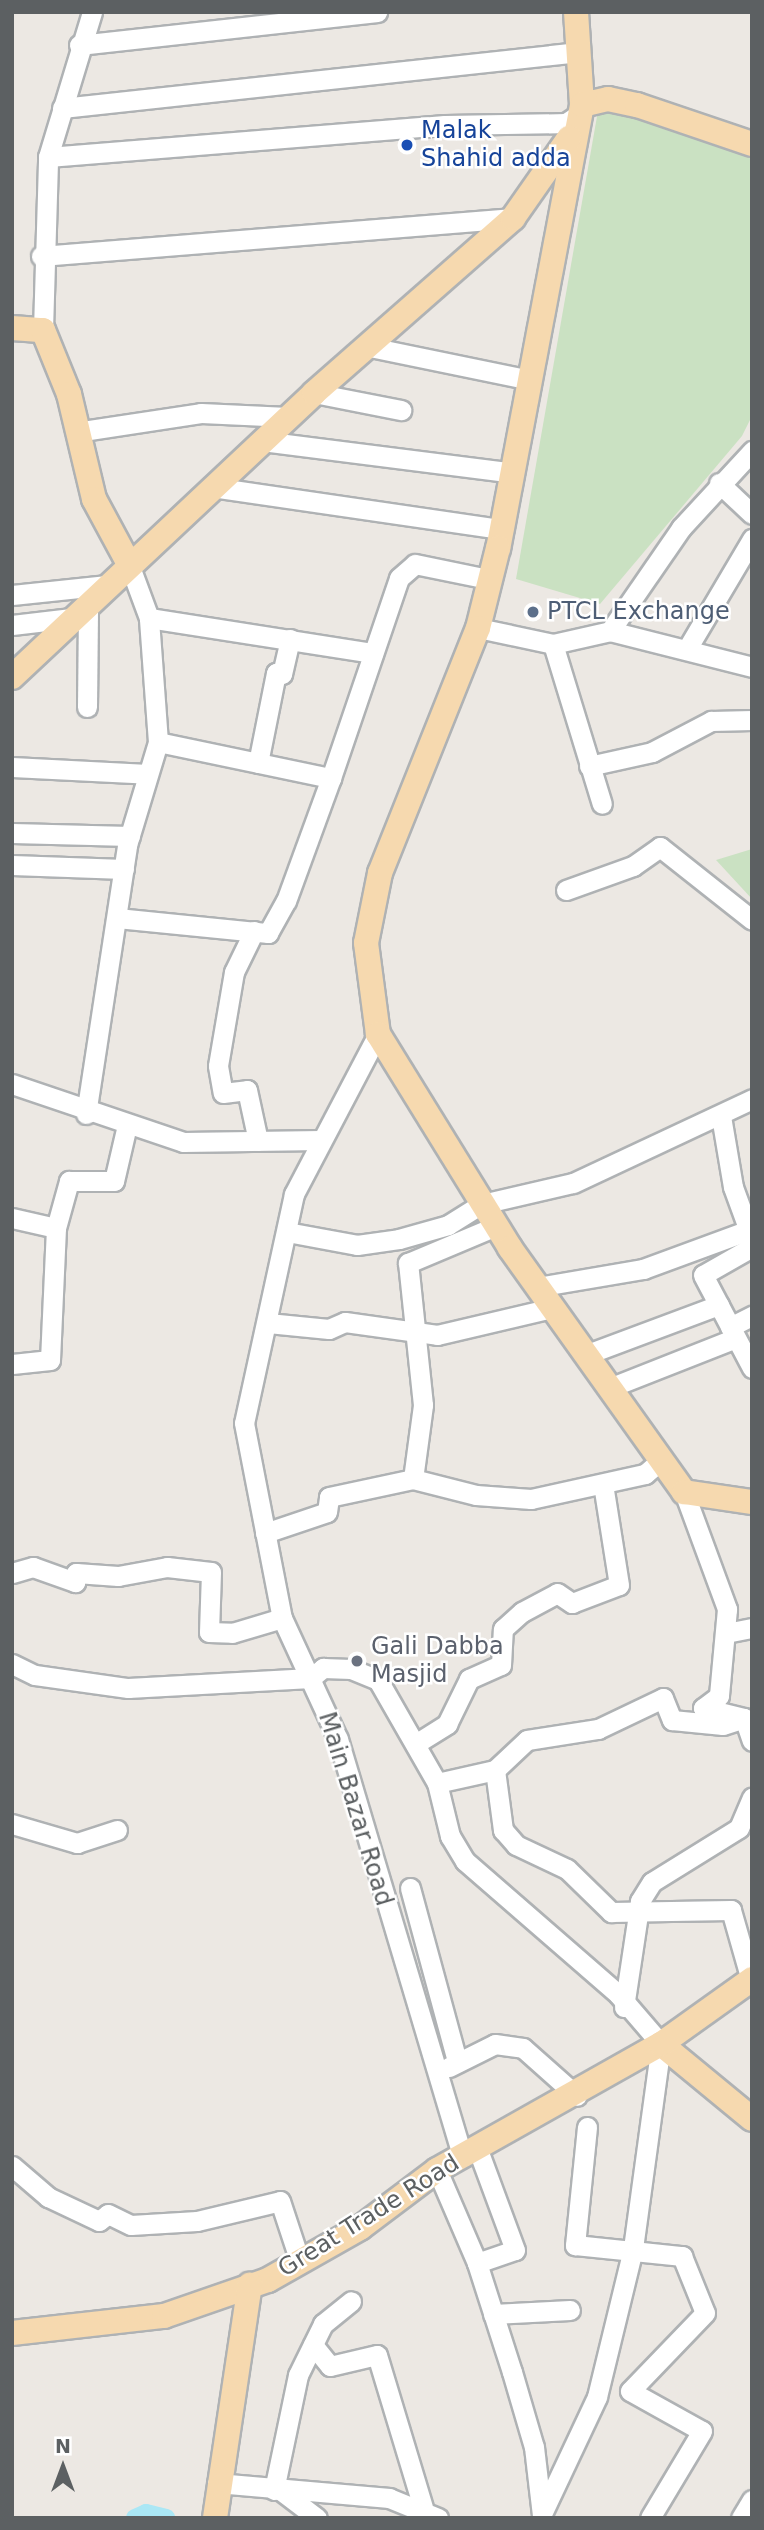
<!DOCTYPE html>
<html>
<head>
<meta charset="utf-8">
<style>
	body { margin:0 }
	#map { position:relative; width:764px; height:2530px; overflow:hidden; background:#ece8e3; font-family:"DejaVu Sans",sans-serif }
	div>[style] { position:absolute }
	.green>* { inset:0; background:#cae1c2 }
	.canal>* { height:18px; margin:-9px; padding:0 9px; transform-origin:9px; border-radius:9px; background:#aae7f5 }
	.roads { filter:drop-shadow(2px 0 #afb2b4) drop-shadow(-2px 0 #afb2b4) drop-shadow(0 2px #afb2b4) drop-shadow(0 -2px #afb2b4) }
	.minor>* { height:19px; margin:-9.5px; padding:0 9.5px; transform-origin:9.5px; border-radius:9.5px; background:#fff }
	.major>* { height:24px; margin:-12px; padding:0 12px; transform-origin:12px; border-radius:12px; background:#f6d9af }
	.dots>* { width:19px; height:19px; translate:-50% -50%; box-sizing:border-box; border:4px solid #fff; border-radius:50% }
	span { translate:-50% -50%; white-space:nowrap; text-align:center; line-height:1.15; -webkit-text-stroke:5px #fff; paint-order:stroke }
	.transit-label { font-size:24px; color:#164399 }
	.left { translate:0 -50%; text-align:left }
	.service-label { font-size:24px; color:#4e5e75 }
	.worship-label { font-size:24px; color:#5b616d }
	.street-label { font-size:24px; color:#5c6062 }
	.frame { position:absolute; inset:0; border:14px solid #5c6062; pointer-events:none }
	.north { position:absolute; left:28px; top:2432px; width:70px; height:70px; -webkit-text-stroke:5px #fff; paint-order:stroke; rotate:0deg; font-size:19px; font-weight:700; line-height:28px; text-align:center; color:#5c6062 }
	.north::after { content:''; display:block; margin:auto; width:24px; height:32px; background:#5c6062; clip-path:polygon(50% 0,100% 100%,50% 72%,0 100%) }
</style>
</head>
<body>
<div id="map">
	<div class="green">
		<i style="clip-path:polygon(599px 105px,752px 152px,752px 416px,742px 436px,600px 604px,516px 579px)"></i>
		<i style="clip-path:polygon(752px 849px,752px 899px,716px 860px)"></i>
	</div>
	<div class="canal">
		<i style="left:135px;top:2518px;width:12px;rotate:-24deg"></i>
		<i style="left:146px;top:2513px;width:21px;rotate:14deg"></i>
	</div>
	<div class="roads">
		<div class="minor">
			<i style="left:79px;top:45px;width:300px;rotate:-6.3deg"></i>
			<i style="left:62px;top:108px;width:520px;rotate:-6.18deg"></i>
			<i style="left:48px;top:157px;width:398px;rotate:-4.6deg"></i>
			<i style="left:445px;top:125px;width:121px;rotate:-0.9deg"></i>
			<i style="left:566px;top:123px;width:14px;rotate:-34deg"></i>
			<i style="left:41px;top:256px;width:474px;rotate:-4.6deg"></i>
			<i style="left:43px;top:330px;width:173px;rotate:-88.3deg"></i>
			<i style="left:48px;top:157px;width:152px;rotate:-73.1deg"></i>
			<i style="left:365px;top:346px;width:164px;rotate:11.6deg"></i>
			<i style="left:314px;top:393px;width:89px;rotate:11.1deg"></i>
			<i style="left:76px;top:432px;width:126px;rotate:-8.6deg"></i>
			<i style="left:201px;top:413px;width:87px;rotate:2.6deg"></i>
			<i style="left:262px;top:441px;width:249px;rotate:7.2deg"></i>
			<i style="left:719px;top:483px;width:45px;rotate:43.2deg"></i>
			<i style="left:212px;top:487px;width:292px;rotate:8.3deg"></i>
			<i style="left:12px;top:595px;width:96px;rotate:-6deg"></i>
			<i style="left:149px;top:618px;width:227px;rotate:8.9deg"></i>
			<i style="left:12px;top:625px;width:60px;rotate:-6.7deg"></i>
			<i style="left:478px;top:628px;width:77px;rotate:12deg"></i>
			<i style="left:553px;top:644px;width:58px;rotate:-12.8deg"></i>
			<i style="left:610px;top:631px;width:146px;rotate:14.2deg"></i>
			<i style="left:610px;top:631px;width:125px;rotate:-55.4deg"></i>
			<i style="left:681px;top:528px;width:105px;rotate:-47.3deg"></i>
			<i style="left:553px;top:644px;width:167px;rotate:73deg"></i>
			<i style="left:687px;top:649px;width:128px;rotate:-59.4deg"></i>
			<i style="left:87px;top:707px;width:104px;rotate:-89.4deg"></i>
			<i style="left:158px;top:742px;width:177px;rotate:11.8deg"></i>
			<i style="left:331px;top:778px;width:211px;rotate:-71.2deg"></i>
			<i style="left:399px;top:578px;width:21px;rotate:-41deg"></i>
			<i style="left:415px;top:564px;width:75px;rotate:11.6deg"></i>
			<i style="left:258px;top:763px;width:92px;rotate:-78.7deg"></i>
			<i style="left:276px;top:673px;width:6px;rotate:9deg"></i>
			<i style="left:282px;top:674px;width:36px;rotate:-77deg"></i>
			<i style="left:589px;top:766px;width:65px;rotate:-12.5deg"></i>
			<i style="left:652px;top:752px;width:67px;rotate:-27.7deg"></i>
			<i style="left:711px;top:721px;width:41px;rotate:-1.4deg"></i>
			<i style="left:12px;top:767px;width:136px;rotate:2.9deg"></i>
			<i style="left:12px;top:833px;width:118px;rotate:1.5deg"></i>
			<i style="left:12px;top:865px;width:112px;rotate:2deg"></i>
			<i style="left:566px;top:890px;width:71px;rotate:-19.7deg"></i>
			<i style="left:633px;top:866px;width:33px;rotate:-35deg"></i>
			<i style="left:660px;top:847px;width:117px;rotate:38.4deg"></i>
			<i style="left:117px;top:918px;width:152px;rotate:5.7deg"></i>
			<i style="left:268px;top:933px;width:37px;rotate:-61deg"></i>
			<i style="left:286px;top:901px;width:131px;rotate:-69.9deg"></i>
			<i style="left:254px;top:931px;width:46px;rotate:116deg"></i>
			<i style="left:234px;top:972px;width:95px;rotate:99.7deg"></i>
			<i style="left:218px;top:1066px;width:27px;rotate:80deg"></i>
			<i style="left:223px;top:1093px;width:24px;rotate:-7deg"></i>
			<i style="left:247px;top:1090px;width:52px;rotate:77.8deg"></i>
			<i style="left:378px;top:1034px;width:181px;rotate:117.7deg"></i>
			<i style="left:294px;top:1194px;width:234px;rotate:102.3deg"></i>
			<i style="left:244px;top:1423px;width:199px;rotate:79deg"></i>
			<i style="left:282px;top:1618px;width:133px;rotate:65.2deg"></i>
			<i style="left:338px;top:1739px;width:436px;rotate:73.4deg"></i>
			<i style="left:12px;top:1084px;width:181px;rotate:18.7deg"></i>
			<i style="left:183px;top:1142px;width:138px;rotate:-0.8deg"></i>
			<i style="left:86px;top:1114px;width:272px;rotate:-81.3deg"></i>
			<i style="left:127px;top:845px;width:108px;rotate:-73.2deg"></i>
			<i style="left:158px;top:742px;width:124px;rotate:-94.2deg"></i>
			<i style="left:149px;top:618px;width:58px;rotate:-110.3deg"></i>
			<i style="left:721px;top:1116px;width:72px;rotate:80.4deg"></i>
			<i style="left:733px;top:1187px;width:55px;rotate:69.9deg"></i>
			<i style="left:12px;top:1218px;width:45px;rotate:12.8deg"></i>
			<i style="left:56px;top:1228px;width:132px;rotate:92.6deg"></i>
			<i style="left:50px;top:1360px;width:38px;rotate:174deg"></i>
			<i style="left:56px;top:1228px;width:49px;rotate:-74.5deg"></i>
			<i style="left:69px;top:1181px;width:45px"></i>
			<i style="left:114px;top:1181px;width:57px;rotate:-76.9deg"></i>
			<i style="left:287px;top:1232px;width:71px;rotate:10.5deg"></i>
			<i style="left:357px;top:1245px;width:42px;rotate:-8.1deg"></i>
			<i style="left:399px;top:1239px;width:51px;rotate:-15.9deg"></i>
			<i style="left:448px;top:1225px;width:40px;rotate:-32deg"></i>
			<i style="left:482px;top:1204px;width:93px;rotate:-13deg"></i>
			<i style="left:573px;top:1183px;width:198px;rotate:-25.1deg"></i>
			<i style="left:752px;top:1247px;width:56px;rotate:150.3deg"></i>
			<i style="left:703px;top:1275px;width:105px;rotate:62.2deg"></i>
			<i style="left:537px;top:1287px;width:108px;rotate:-9.6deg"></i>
			<i style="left:643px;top:1269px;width:113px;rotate:-20.2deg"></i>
			<i style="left:268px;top:1323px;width:61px;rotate:5.6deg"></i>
			<i style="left:329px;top:1329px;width:17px;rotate:-24deg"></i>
			<i style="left:345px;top:1322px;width:93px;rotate:8deg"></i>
			<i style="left:437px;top:1335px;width:118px;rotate:-13.2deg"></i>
			<i style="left:730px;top:1327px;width:25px;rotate:-27deg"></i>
			<i style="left:585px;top:1355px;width:143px;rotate:-20.5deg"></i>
			<i style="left:609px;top:1388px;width:136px;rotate:-21.5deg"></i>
			<i style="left:413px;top:1479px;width:75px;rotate:-82.3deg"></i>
			<i style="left:423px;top:1405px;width:143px;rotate:-96deg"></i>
			<i style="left:408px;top:1263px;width:95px;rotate:-22.8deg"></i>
			<i style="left:684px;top:1492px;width:125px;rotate:69.8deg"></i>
			<i style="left:727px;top:1609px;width:87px;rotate:95.3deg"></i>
			<i style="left:719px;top:1696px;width:20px;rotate:143deg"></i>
			<i style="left:703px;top:1708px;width:42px;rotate:13.7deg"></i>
			<i style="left:744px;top:1718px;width:24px;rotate:71deg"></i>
			<i style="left:265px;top:1533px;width:65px;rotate:-18.7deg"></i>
			<i style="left:327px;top:1512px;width:15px;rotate:-82deg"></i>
			<i style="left:329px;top:1497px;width:86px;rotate:-12.1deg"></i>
			<i style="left:413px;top:1479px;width:65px;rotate:14.3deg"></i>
			<i style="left:476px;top:1495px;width:55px;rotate:4.2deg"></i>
			<i style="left:531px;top:1499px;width:117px;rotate:-12.4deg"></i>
			<i style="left:645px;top:1474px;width:21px;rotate:-41deg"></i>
			<i style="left:12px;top:1573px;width:22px;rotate:-16deg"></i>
			<i style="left:33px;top:1567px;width:45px;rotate:19.7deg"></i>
			<i style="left:75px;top:1582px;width:9px;rotate:-84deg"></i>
			<i style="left:76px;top:1573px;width:42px;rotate:4.1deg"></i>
			<i style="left:118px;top:1576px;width:50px;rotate:-10.4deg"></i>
			<i style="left:167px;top:1567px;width:44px;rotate:6.5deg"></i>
			<i style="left:211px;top:1572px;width:60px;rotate:91.9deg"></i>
			<i style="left:209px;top:1632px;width:23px;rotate:2deg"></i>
			<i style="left:232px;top:1633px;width:52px;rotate:-16.7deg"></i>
			<i style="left:726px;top:1633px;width:26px;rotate:-11deg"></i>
			<i style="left:12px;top:1664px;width:25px;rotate:26deg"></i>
			<i style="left:35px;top:1675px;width:94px;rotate:8deg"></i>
			<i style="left:128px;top:1688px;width:183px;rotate:-3.1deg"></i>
			<i style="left:311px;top:1678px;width:16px;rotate:-40deg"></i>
			<i style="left:323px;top:1668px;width:28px;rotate:2deg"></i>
			<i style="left:351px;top:1669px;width:29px;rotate:22deg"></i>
			<i style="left:378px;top:1680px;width:119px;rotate:60.2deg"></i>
			<i style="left:437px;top:1783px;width:55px;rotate:76.2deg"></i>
			<i style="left:450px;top:1836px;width:29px;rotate:59deg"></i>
			<i style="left:465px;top:1861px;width:203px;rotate:41deg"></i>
			<i style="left:618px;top:1994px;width:66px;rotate:49.3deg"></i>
			<i style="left:661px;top:2044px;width:207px;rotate:97.8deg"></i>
			<i style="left:633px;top:2249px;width:152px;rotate:103.7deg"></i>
			<i style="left:597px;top:2397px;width:127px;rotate:115.2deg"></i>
			<i style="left:417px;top:1743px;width:36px;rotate:-32deg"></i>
			<i style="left:447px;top:1724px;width:50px;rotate:-63.9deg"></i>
			<i style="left:469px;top:1679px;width:35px;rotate:-24deg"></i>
			<i style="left:501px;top:1665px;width:36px;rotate:-87deg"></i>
			<i style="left:503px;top:1629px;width:25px;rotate:-42deg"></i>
			<i style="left:522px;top:1612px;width:40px;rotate:-28deg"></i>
			<i style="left:557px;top:1593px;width:18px;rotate:34deg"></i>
			<i style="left:572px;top:1603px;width:50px;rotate:-21deg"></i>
			<i style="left:619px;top:1585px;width:102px;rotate:-99deg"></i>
			<i style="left:495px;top:1770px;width:61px;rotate:82.4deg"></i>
			<i style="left:503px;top:1830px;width:20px;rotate:49deg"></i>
			<i style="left:516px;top:1845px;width:56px;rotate:25.2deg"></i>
			<i style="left:567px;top:1869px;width:62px;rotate:44.3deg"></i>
			<i style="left:611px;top:1912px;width:120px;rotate:-1deg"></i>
			<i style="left:731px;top:1910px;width:73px;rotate:74.1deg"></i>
			<i style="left:437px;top:1783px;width:59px;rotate:-12.6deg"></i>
			<i style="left:495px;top:1770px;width:44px;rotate:-43.2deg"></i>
			<i style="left:527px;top:1740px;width:72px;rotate:-8.8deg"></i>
			<i style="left:598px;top:1729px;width:72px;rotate:-25.5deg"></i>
			<i style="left:663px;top:1698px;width:24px;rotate:68deg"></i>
			<i style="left:672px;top:1720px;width:51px;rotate:5.6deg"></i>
			<i style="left:723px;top:1725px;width:22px;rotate:-18deg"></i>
			<i style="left:12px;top:1824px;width:68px;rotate:16.3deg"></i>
			<i style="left:77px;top:1843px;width:42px;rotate:-18deg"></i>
			<i style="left:410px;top:1888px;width:179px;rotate:74.8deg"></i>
			<i style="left:624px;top:2007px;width:107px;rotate:-81.4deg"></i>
			<i style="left:640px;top:1901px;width:22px;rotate:-58deg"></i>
			<i style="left:652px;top:1882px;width:102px;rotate:-31.8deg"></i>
			<i style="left:739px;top:1828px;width:33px;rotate:-67deg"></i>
			<i style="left:449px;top:2067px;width:51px;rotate:-26.6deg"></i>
			<i style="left:495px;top:2044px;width:28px;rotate:8deg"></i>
			<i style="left:523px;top:2048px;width:72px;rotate:41.6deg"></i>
			<i style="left:587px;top:2127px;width:119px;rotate:95.8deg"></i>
			<i style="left:575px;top:2245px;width:108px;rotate:5.9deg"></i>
			<i style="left:682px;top:2256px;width:61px;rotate:68deg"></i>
			<i style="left:705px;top:2313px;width:108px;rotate:133.9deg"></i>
			<i style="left:630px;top:2391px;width:82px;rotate:29.1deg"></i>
			<i style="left:702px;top:2431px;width:101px;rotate:120.9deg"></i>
			<i style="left:12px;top:2166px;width:48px;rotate:40.7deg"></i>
			<i style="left:48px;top:2197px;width:56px;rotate:25.2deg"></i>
			<i style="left:99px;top:2221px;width:11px;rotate:-38deg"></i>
			<i style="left:108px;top:2214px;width:25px;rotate:26deg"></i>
			<i style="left:131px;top:2225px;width:66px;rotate:-3.5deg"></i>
			<i style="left:197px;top:2221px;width:85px;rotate:-13.5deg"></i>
			<i style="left:280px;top:2201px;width:64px;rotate:71.8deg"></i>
			<i style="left:437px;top:2170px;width:101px;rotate:66.7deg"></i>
			<i style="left:477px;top:2263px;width:114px;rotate:72.2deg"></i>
			<i style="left:512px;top:2372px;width:78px;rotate:73.7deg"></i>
			<i style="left:534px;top:2447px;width:68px;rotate:83.3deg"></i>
			<i style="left:477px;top:2263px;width:40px;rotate:-18.9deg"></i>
			<i style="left:515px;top:2250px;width:107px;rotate:-110.3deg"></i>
			<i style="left:493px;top:2314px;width:77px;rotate:-3deg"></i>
			<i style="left:313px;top:2345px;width:27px;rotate:51deg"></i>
			<i style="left:330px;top:2366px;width:48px;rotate:-13.2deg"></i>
			<i style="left:377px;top:2355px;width:159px;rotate:73.2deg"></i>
			<i style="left:217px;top:2483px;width:173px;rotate:5deg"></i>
			<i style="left:389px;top:2498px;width:53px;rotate:22.2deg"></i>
			<i style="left:274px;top:2490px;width:117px;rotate:-78.2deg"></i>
			<i style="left:298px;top:2375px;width:57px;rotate:-63.9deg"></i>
			<i style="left:323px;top:2324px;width:36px;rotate:-39deg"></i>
			<i style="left:280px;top:2490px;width:46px;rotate:37.1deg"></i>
			<i style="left:741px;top:2518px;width:21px;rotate:-59deg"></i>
		</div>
		<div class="major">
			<i style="left:576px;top:12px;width:93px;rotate:86.3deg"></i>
			<i style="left:582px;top:105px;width:451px;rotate:100.7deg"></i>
			<i style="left:498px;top:548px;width:82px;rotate:104deg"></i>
			<i style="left:478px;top:628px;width:264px;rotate:111.8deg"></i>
			<i style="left:380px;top:873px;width:71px;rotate:101.3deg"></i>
			<i style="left:366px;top:943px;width:92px;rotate:82.5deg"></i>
			<i style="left:378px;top:1034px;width:251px;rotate:58.3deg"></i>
			<i style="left:510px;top:1248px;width:300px;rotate:54.5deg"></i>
			<i style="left:684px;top:1492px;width:69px;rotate:8.4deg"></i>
			<i style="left:582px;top:105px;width:27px;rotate:-13deg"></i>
			<i style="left:608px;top:99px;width:30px;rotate:12deg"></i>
			<i style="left:637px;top:105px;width:121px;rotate:18.7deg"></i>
			<i style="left:12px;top:328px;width:31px;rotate:4deg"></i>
			<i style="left:43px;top:330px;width:69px;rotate:67.9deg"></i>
			<i style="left:69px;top:394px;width:108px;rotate:76.6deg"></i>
			<i style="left:94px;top:499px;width:74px;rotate:61.7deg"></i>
			<i style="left:12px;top:677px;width:415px;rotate:-43.2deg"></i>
			<i style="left:314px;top:393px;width:265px;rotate:-41.3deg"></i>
			<i style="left:513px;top:218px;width:98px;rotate:-55deg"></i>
			<i style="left:661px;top:2044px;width:118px;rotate:39.5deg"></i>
			<i style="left:12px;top:2333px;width:153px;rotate:-6.4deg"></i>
			<i style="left:164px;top:2316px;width:110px;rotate:-19.1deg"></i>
			<i style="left:268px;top:2280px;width:106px;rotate:-29.5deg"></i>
			<i style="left:360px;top:2228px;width:96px;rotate:-37deg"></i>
			<i style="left:437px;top:2170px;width:257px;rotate:-29.4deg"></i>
			<i style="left:661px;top:2044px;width:112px;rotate:-35.5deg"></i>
			<i style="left:215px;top:2518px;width:236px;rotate:-81.5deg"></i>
		</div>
	</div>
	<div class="dots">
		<i style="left:407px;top:145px;background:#1a4fb4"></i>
		<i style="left:533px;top:612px;background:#5c6f8a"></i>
		<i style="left:357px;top:1661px;background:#6b7280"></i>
	</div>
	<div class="transit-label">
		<span class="left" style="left:421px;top:145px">Malak<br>Shahid adda</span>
	</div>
	<div class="service-label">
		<span class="left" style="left:547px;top:612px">PTCL Exchange</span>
	</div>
	<div class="worship-label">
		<span class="left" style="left:371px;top:1661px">Gali Dabba<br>Masjid</span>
	</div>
	<div class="street-label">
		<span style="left:355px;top:1809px;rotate:73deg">Main Bazar Road</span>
		<span style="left:369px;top:2216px;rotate:-32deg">Great Trade Road</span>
	</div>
	<div class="frame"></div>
	<div class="north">N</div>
</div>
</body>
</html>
